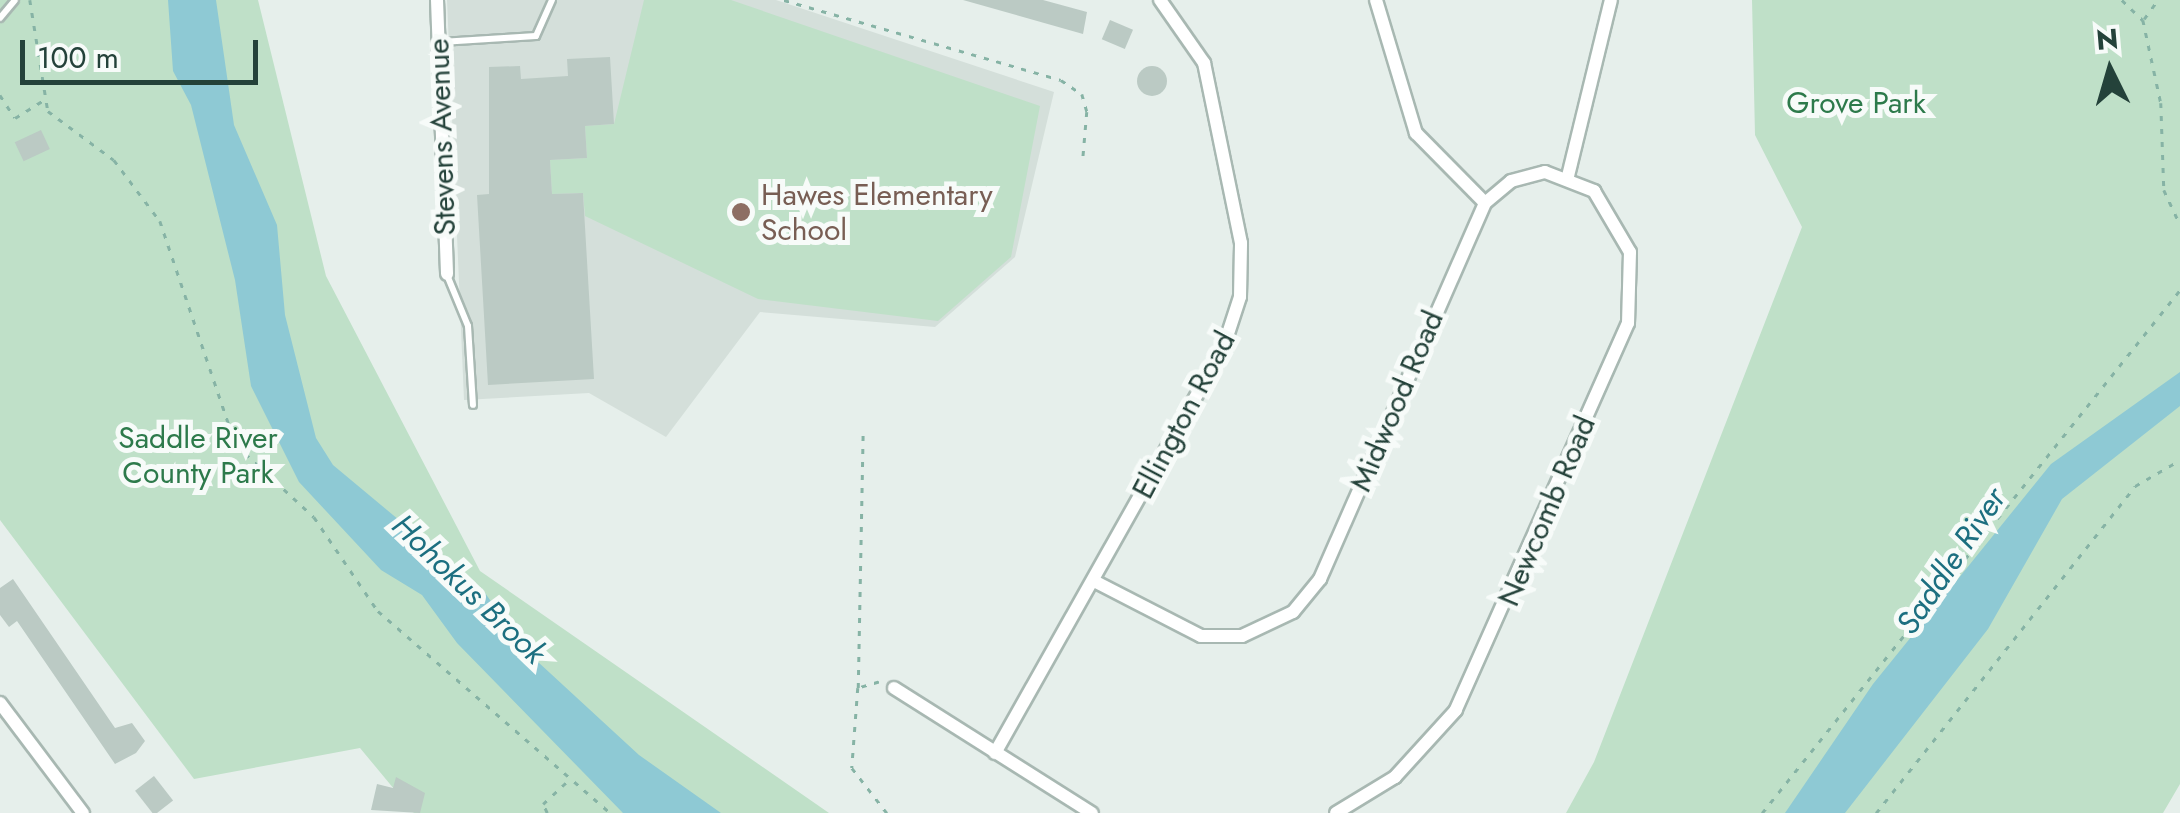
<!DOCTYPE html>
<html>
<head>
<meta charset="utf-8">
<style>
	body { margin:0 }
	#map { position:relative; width:2180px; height:813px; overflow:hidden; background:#e6efeb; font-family:Jost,sans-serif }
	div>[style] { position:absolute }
	.built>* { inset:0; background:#d4dfda }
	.green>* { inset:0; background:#bfe0c8 }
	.water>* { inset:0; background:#8ec9d4 }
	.building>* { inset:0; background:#bbcac4; transform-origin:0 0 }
	.round { border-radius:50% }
	.path>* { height:2.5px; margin-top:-1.25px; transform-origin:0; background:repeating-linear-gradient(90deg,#86b3a5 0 5px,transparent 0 13px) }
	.roads { filter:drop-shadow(2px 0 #a8b8b2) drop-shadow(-2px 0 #a8b8b2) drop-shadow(0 2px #a8b8b2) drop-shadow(0 -2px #a8b8b2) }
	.service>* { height:6px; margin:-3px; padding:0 3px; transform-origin:3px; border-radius:3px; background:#fff }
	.minor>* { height:12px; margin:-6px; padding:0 6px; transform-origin:6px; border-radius:6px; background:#fff }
	.dots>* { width:28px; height:28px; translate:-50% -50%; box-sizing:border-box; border:5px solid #f7fbf9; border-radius:50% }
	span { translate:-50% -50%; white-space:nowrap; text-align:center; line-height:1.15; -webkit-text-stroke:10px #f7fbf9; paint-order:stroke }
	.park-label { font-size:30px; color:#2d7a4b }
	.street-label { font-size:30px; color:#24423a }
	.education-label { font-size:30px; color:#785e54 }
	.left { translate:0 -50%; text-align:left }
	.water-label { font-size:32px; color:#1c6f80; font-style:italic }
	.north { position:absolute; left:2060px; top:20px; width:100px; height:100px; -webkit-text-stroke:8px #f7fbf9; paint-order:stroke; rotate:355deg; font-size:28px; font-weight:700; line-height:40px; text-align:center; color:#24423a }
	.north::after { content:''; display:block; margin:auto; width:35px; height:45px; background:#24423a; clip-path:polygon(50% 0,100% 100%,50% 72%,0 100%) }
	.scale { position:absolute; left:20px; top:40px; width:238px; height:45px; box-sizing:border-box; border:5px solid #24423a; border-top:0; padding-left:12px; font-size:30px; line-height:35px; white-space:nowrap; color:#24423a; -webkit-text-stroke:8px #f7fbf9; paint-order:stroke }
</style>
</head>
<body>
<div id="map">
	<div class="built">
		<i style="clip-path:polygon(447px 0,776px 0,1054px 92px,1015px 257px,935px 327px,760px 312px,666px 437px,589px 393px,464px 400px)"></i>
	</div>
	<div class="green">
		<i style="clip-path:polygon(0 0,258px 0,326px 276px,480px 571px,829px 813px,414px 813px,360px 748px,194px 779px,0 520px)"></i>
		<i style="clip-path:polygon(644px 0,731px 0,1040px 106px,1011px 257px,938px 321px,758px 299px,585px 216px,583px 193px,552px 194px,550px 160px,587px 158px,585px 126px,614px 124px)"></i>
		<i style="clip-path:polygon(1752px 0,2180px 0,2180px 784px,2163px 813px,1566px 813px,1594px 762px,1802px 227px,1755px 135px)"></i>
	</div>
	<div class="water">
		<i style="clip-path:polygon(168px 0,216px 0,234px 125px,277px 225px,285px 315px,316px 438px,333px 465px,483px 590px,525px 650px,639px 755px,721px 813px,623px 813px,457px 643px,422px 595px,381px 570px,299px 482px,251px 386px,235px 280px,191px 105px,173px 71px)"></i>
		<i style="clip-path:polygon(2180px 372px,2180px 406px,2062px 499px,1988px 629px,1845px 813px,1785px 813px,1873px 684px,2051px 464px)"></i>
	</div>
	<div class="building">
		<i style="clip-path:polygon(963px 0,1043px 0,1087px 12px,1083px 34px)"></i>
		<i style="left:1110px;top:20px;width:25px;height:21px;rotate:23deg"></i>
		<i style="clip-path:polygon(610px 57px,614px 124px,585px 126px,587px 158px,550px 160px,552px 194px,583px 193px,594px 379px,488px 385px,477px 195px,489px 194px,489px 67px,520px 66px,521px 79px,568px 76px,567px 59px)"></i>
		<i class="round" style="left:1137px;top:66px;width:30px;height:30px"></i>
		<i style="left:41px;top:130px;width:21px;height:29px;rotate:65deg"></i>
		<i style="clip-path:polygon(13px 579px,115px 728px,132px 723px,145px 741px,136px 753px,115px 764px,17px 621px,9px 627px,0 615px,0 588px)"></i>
		<i style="left:154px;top:776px;width:31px;height:24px;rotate:52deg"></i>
		<i style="clip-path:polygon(396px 777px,425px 793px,420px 813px,371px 810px,377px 784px,393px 788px)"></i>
	</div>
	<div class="path">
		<i style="left:30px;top:0;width:112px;rotate:80.8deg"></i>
		<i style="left:48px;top:111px;width:82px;rotate:36.6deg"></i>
		<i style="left:114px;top:160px;width:76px;rotate:53deg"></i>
		<i style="left:160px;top:221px;width:237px;rotate:71.3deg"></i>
		<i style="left:236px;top:445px;width:106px;rotate:42.7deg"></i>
		<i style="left:314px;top:517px;width:114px;rotate:55.8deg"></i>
		<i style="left:378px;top:611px;width:308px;rotate:41deg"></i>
		<i style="left:784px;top:0;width:288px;rotate:16.1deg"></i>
		<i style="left:1061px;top:80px;width:25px;rotate:34deg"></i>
		<i style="left:1082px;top:94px;width:19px;rotate:74deg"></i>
		<i style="left:1087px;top:112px;width:47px;rotate:94.9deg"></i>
		<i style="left:2122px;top:0;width:29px;rotate:44deg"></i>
		<i style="left:2143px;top:20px;width:85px;rotate:77.8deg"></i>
		<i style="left:2161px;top:103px;width:87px;rotate:88deg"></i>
		<i style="left:2164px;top:190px;width:38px;rotate:65deg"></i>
		<i style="left:2144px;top:19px;width:24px;rotate:-54deg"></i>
		<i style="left:0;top:95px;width:27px;rotate:57deg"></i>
		<i style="left:15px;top:118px;width:36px;rotate:-32deg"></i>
		<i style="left:879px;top:682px;width:22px;rotate:164deg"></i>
		<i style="left:858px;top:688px;width:80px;rotate:94.3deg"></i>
		<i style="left:852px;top:768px;width:57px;rotate:52.1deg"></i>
		<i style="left:858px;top:688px;width:253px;rotate:-88.9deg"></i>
		<i style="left:547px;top:813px;width:10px;rotate:-114deg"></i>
		<i style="left:543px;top:804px;width:38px;rotate:-43deg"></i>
		<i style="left:1762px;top:813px;width:670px;rotate:-51.37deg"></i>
		<i style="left:1876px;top:813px;width:417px;rotate:-51.6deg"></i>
		<i style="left:2135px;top:486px;width:52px;rotate:-30deg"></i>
	</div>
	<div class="roads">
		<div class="service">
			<i style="left:0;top:18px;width:23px;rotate:-50deg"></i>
			<i style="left:441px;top:42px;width:95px;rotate:-3.6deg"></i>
			<i style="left:536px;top:36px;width:39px;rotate:-66deg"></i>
			<i style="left:447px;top:275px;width:55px;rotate:67.6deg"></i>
			<i style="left:468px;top:326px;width:79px;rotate:86.4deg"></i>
		</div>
		<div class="minor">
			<i style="left:437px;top:0;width:274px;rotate:87.9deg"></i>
			<i style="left:1376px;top:0;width:139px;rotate:73.3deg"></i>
			<i style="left:1416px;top:133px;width:98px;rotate:45.4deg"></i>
			<i style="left:1568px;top:176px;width:181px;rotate:-76.3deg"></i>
			<i style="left:1094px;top:581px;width:120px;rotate:27.2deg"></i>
			<i style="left:1201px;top:636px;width:41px"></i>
			<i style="left:1242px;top:636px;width:56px;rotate:-25.2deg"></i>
			<i style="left:1293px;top:612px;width:43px;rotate:-50.7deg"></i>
			<i style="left:1320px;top:579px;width:411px;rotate:-66.3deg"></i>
			<i style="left:1485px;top:203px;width:34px;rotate:-40deg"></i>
			<i style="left:1511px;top:181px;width:35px;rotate:-15deg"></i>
			<i style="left:1545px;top:172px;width:53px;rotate:21.2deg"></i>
			<i style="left:1594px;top:191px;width:71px;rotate:59.5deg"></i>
			<i style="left:1630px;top:252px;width:71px;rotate:91.6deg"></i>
			<i style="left:1628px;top:323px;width:424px;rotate:114deg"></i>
			<i style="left:1456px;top:710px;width:91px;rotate:132.3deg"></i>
			<i style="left:1395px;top:777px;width:69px;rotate:148.6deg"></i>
			<i style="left:894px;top:688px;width:234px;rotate:32.3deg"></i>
			<i style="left:0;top:703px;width:138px;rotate:53deg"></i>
			<i style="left:995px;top:753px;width:464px;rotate:-60.6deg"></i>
			<i style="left:1223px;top:349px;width:55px;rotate:-71.9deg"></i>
			<i style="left:1240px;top:297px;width:54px;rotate:-88.9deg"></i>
			<i style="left:1241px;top:243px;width:184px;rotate:-101.6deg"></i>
			<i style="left:1204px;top:63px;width:77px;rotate:-124.9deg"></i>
		</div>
	</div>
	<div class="dots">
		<i style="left:741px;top:212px;background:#8d6e63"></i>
	</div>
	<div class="park-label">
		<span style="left:1856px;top:103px">Grove Park</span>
		<span style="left:198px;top:455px">Saddle River<br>County Park</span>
	</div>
	<div class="street-label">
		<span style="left:442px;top:137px;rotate:-92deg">Stevens Avenue</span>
		<span style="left:1397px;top:401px;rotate:-67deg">Midwood Road</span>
		<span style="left:1184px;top:415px;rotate:-62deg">Ellington Road</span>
		<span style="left:1547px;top:511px;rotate:-67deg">Newcomb Road</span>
	</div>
	<div class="education-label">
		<span class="left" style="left:761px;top:212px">Hawes Elementary<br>School</span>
	</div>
	<div class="water-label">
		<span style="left:1951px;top:561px;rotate:-56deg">Saddle River</span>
		<span style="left:469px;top:589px;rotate:44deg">Hohokus Brook</span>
	</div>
	<div class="north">N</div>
	<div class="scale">100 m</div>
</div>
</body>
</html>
